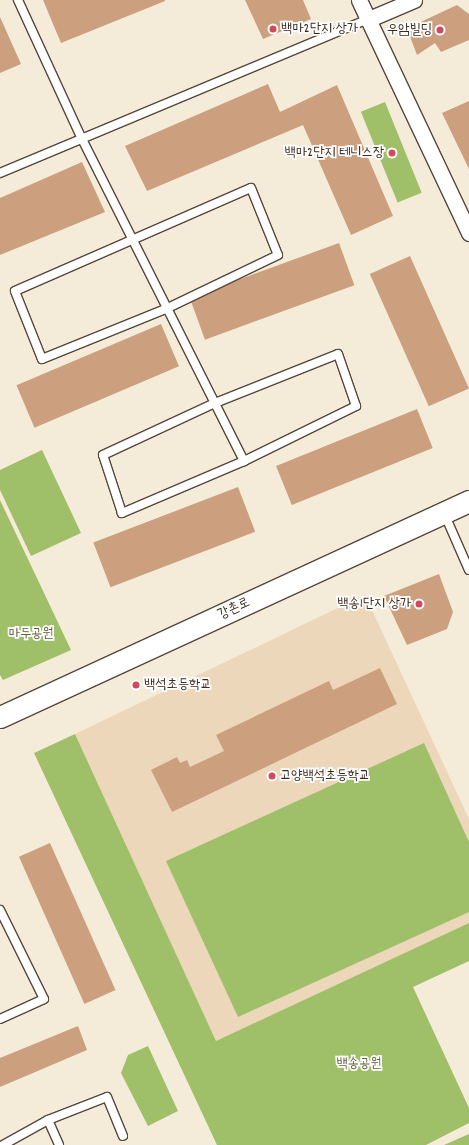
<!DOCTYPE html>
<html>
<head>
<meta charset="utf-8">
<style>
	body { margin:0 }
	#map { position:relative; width:469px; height:1145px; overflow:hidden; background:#f4ecd8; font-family:Dekko,"Poor Story",sans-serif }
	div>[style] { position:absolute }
	.built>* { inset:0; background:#ecd7ba }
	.green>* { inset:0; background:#9fc069; transform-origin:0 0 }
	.building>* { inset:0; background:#cca07e; transform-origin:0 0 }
	.roads { filter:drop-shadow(1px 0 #57473a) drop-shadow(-1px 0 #57473a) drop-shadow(0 1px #57473a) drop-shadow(0 -1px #57473a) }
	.lane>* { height:8px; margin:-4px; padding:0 4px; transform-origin:4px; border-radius:4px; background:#fff }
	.street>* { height:15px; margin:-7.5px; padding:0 7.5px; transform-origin:7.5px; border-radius:7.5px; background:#fff }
	.secondary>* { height:21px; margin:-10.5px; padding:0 10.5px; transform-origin:10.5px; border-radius:10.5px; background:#fff }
	.dots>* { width:11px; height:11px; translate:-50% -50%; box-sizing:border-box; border:2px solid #fff; border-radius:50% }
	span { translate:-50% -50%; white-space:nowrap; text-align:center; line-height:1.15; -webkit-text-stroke:3.5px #fff; paint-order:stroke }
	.poi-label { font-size:14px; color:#3b2a1e }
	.left { translate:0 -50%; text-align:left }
	.right { translate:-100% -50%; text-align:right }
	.street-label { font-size:14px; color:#3b2a1e }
	.park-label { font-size:14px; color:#5e5e38 }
</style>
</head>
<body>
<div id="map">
	<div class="built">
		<i style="clip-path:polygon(365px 595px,469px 819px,469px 924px,216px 1041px,75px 734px)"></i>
	</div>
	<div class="green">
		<i style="left:385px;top:102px;width:98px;height:26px;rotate:68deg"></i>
		<i style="clip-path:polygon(42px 450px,81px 533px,31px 556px,0 490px,0 470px)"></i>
		<i style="clip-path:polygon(0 500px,71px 650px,3px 680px,0 675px)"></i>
		<i style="clip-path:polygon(75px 734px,216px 1041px,469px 923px,469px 961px,413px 987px,469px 1108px,469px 1123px,426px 1145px,217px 1145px,34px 753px)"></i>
		<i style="clip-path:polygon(424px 743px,469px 842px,469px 912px,238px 1017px,166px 861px)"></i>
		<i style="clip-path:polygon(148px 1046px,178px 1111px,148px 1126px,121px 1073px,128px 1055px)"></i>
		<i style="clip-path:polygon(469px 1134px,469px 1145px,444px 1145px)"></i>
	</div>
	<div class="building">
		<i style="clip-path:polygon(43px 0,165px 0,165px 1px,61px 43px)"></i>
		<i style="clip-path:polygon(245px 0,303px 0,311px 19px,263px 39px)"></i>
		<i style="clip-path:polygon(457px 5px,469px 14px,469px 40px,441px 52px,435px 43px,417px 55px,409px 34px,412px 26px)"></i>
		<i style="clip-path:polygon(0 17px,21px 64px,0 73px)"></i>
		<i style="clip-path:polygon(268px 84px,280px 112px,337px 85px,393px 216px,351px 235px,303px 125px,147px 191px,125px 146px)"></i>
		<i style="clip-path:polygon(469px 101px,469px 169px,442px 113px)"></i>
		<i style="clip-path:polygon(82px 162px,105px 212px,0 255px,0 198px)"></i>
		<i style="left:339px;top:243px;width:45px;height:159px;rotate:70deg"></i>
		<i style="left:410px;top:256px;width:145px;height:44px;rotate:66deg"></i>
		<i style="left:161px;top:324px;width:46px;height:157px;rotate:67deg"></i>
		<i style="left:417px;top:409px;width:42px;height:152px;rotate:68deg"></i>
		<i style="left:238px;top:487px;width:48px;height:155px;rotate:69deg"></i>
		<i style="clip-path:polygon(439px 574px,453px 612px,447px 629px,407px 645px,384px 596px)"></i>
		<i style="clip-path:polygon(380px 668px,397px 704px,172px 812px,151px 770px,177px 757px,180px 763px,187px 760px,190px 767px,224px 751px,216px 735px,329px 681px,333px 690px)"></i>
		<i style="left:50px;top:843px;width:161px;height:34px;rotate:66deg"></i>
		<i style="clip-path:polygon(78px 1026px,87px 1050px,0 1087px,0 1058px)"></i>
	</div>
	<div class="roads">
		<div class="lane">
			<i style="left:18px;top:0;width:151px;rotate:65.3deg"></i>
			<i style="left:81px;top:137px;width:363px;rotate:63.3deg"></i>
			<i style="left:0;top:173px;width:400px;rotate:-22.7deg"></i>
			<i style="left:251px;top:188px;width:72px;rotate:68.1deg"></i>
			<i style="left:278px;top:255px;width:122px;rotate:154.3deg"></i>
			<i style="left:168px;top:308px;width:136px;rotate:158deg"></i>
			<i style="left:42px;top:359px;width:73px;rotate:-111.7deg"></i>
			<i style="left:15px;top:291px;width:257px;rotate:-23.6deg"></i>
			<i style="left:338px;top:354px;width:55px;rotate:70.9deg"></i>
			<i style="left:356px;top:406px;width:125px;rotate:153.8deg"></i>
			<i style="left:244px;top:461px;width:133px;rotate:156.9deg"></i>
			<i style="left:122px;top:513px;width:61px;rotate:-108.1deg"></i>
			<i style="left:103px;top:455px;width:123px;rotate:-24.9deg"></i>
			<i style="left:215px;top:403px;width:132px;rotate:-21.7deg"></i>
			<i style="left:444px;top:513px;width:62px;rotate:66.3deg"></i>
			<i style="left:0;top:910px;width:99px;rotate:63.7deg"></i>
			<i style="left:44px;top:999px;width:48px;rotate:155.6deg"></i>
			<i style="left:48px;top:1120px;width:27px;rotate:66deg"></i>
			<i style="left:3px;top:1145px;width:51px;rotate:-29.1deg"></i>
			<i style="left:48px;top:1120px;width:63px;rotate:-21.3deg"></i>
			<i style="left:107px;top:1097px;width:42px;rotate:67.7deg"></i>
		</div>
		<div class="street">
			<i style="left:359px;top:0;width:258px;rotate:64.7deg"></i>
			<i style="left:369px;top:19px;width:49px;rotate:-22.9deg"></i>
		</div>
		<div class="secondary">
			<i style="left:0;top:717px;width:516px;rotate:-24.73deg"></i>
		</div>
	</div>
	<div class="dots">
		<i style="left:273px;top:29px;background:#d1495b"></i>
		<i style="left:440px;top:30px;background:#d1495b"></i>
		<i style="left:392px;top:153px;background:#d1495b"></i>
		<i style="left:419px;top:604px;background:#d1495b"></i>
		<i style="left:136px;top:685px;background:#d1495b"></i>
		<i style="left:272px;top:776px;background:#d1495b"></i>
	</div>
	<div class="poi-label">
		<span class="left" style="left:281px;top:29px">백마2단지 상가</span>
		<span class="right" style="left:432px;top:30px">우암빌딩</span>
		<span class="right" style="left:384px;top:153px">백마2단지 테니스장</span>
		<span class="right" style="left:411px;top:604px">백송1단지 상가</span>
		<span class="left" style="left:144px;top:685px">백석초등학교</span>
		<span class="left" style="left:280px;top:776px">고양백석초등학교</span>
	</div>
	<div class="street-label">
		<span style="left:234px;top:609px;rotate:-25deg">강촌로</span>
	</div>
	<div class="park-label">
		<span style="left:31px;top:634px">마두공원</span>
		<span style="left:359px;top:1064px">백송공원</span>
	</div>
</div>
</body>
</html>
